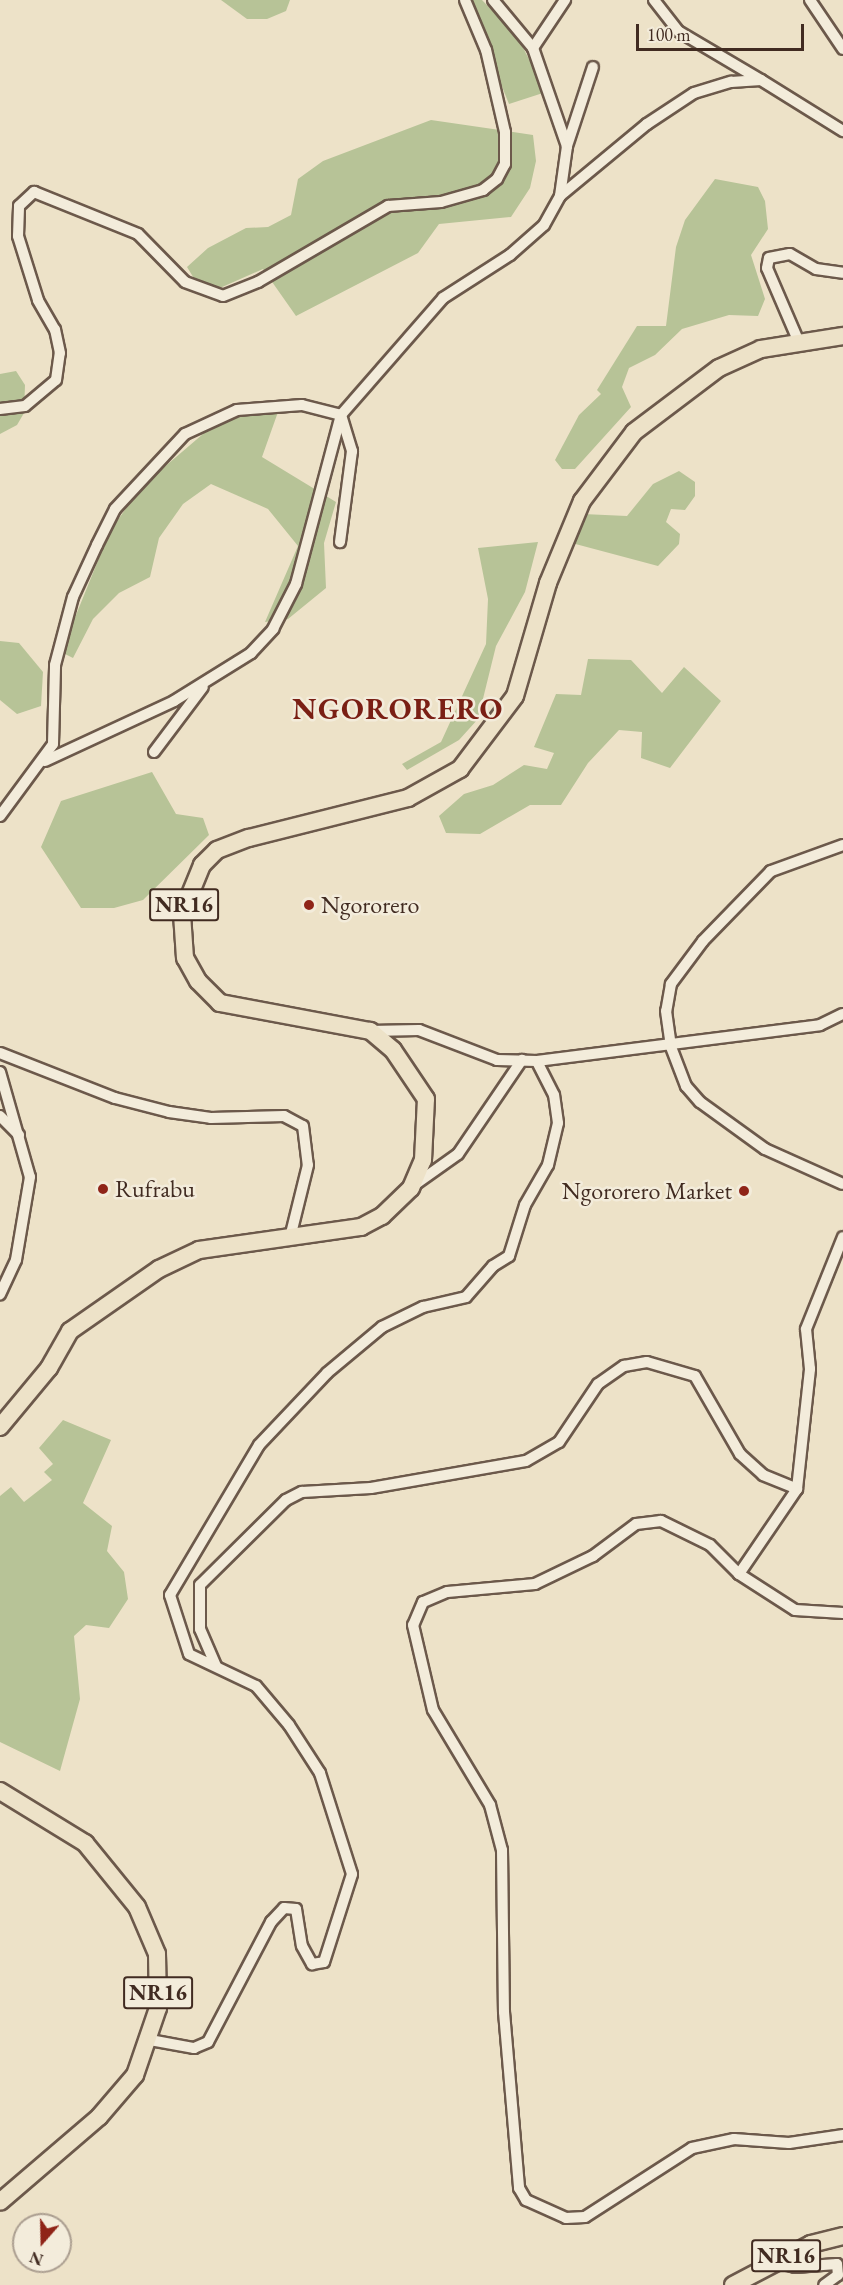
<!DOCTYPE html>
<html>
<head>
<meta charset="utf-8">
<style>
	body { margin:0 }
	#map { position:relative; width:843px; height:2285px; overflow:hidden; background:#ede2c8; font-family:"EB Garamond",serif }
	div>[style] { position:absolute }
	.green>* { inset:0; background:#b7c397 }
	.roads { filter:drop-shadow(2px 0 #6c594b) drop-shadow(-2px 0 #6c594b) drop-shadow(0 2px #6c594b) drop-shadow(0 -2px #6c594b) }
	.minor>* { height:10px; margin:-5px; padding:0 5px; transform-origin:5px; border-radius:5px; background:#f3ecdb }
	.primary>* { height:16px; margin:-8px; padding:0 8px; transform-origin:8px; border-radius:8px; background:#ede2c8 }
	.dots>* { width:16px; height:16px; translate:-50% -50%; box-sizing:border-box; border:3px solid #f3ecdb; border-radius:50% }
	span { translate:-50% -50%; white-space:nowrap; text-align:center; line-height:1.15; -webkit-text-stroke:5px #f3ecdb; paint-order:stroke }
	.shield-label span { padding:2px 4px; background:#f3ecdb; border:2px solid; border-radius:4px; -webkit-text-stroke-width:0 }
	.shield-label { font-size:22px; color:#412b21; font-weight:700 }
	.poi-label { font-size:24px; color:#412b21 }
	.left { translate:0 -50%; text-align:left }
	.right { translate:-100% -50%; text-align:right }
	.district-label { font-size:30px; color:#7a1f14; font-weight:700; letter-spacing:1.5px }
	.north { position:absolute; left:12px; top:2213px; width:60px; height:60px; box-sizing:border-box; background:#f3ecdb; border:2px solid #ac9f91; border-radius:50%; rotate:200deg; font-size:16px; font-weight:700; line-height:24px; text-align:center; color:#412b21 }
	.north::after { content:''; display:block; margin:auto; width:21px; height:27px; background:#8f2418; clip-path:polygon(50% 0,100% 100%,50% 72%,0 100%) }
	.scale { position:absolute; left:636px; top:24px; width:168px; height:27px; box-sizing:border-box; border:3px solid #412b21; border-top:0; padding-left:8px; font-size:18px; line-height:21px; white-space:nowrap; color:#412b21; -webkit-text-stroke:4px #f3ecdb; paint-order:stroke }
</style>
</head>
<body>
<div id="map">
	<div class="green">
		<i style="clip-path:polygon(221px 0,290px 0,286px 11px,267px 19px,247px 19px)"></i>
		<i style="clip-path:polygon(467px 0,482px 0,518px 38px,546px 92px,509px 104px)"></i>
		<i style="clip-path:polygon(431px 120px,533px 135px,536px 161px,530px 188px,511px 217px,439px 224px,418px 253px,296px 316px,263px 269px,220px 288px,195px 280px,187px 267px,208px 248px,246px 228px,268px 227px,291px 215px,298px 179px,323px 161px)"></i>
		<i style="clip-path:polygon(715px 179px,758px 187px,765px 201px,768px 229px,751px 255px,765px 299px,758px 316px,729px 315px,682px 329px,655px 355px,629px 368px,622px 387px,631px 407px,575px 469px,562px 469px,555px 460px,579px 415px,601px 394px,597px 390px,637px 326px,666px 326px,676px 247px,685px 220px)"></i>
		<i style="clip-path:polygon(16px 371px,25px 385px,24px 413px,17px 425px,0 434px,0 374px)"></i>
		<i style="clip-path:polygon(278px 412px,262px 457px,336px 502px,324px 543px,326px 588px,288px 619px,265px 622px,298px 546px,268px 509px,211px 484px,183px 504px,159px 538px,150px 577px,119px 593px,93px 619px,73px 658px,61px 652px,110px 531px,141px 487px,210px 428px,239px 415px)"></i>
		<i style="clip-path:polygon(679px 471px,695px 482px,695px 496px,685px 510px,671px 509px,666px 522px,680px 534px,679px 544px,658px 566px,568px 542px,583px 514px,627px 516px,653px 484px)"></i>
		<i style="clip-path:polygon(538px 542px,525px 592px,496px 646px,478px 719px,459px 740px,407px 770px,402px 764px,441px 742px,486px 644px,488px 599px,478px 548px)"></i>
		<i style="clip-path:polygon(0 641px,19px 643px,43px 672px,41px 706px,17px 714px,0 700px)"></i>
		<i style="clip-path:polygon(588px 659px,631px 660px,662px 693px,684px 667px,721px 701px,670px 768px,641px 758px,642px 732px,619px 730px,588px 763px,561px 805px,530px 805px,480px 834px,446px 833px,439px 816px,464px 794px,493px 785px,524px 765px,547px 769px,554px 753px,534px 747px,556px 694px,581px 695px)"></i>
		<i style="clip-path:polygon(152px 772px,176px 814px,203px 818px,209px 835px,143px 900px,114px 908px,81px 908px,41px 847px,61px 801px)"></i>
		<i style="clip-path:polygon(63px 1420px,111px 1440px,83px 1503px,112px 1526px,107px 1551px,124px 1572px,128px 1599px,109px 1628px,86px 1625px,74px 1636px,80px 1699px,60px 1771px,0 1742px,0 1496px,11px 1487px,24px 1502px,52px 1480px,44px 1472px,53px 1464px,39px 1448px)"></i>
	</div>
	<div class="roads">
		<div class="minor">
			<i style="left:493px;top:0;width:62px;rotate:50.2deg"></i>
			<i style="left:533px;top:48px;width:104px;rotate:70.9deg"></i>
			<i style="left:654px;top:0;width:39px;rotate:52deg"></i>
			<i style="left:678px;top:31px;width:96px;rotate:30.6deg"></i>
			<i style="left:810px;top:0;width:59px;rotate:56deg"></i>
			<i style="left:533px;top:48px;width:58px;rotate:-56.3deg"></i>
			<i style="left:560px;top:196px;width:50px;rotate:-82deg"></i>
			<i style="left:567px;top:146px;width:83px;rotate:-71.8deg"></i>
			<i style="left:798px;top:340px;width:78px;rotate:-113.3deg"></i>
			<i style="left:767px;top:268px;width:10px;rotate:-79deg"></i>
			<i style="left:769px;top:258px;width:21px;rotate:-11deg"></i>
			<i style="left:790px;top:254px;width:30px;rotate:30deg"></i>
			<i style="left:816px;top:269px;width:27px;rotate:8deg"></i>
			<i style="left:0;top:409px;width:25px;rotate:-7deg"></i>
			<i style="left:25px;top:406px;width:40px;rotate:-40deg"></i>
			<i style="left:56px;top:380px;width:27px;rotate:-82deg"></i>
			<i style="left:60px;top:353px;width:24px;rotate:-102deg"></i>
			<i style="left:55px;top:330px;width:34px;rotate:-120deg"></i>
			<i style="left:38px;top:300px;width:67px;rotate:-107.4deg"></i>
			<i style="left:18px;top:236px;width:30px;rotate:-88deg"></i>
			<i style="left:19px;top:206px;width:21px;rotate:-43deg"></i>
			<i style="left:34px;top:192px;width:112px;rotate:22deg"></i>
			<i style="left:138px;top:234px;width:67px;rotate:45.6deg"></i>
			<i style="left:185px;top:282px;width:40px;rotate:20.2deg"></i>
			<i style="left:223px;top:296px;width:38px;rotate:-22deg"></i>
			<i style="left:258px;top:282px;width:151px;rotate:-30.3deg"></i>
			<i style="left:388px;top:206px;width:53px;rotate:-4.3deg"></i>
			<i style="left:441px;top:202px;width:44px;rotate:-15.9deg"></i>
			<i style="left:483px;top:190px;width:18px;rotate:-38deg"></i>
			<i style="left:497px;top:179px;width:17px;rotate:-62deg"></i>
			<i style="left:505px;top:164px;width:32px;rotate:-90deg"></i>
			<i style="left:505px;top:132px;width:84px;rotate:-103deg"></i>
			<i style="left:486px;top:50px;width:54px;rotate:-112.8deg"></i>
			<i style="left:154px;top:752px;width:81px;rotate:-53deg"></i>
			<i style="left:45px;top:761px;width:142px;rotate:-24.9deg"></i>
			<i style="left:174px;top:701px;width:91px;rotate:-31.9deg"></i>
			<i style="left:251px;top:653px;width:33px;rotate:-47deg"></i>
			<i style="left:273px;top:629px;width:51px;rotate:-62.9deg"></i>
			<i style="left:296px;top:584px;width:175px;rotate:-75.1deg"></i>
			<i style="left:341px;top:415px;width:155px;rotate:-48.9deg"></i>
			<i style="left:443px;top:298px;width:80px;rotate:-32.7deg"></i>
			<i style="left:510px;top:255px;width:45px;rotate:-41.4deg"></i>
			<i style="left:544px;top:225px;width:33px;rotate:-61deg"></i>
			<i style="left:560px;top:196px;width:113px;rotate:-39.6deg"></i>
			<i style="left:647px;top:124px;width:56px;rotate:-33.4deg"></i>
			<i style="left:694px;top:93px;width:39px;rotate:-17deg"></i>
			<i style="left:731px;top:82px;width:30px;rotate:-4deg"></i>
			<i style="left:761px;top:80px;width:97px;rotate:31.9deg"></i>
			<i style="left:0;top:816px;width:89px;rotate:-53.6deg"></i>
			<i style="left:53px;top:744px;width:79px;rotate:-88.5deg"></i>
			<i style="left:55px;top:665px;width:70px;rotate:-75.2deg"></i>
			<i style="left:73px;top:597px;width:57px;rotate:-65.2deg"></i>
			<i style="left:97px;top:545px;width:40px;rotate:-63.4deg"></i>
			<i style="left:115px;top:509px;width:103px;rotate:-47deg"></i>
			<i style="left:185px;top:434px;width:57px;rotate:-24.8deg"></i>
			<i style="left:237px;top:410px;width:65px;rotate:-4.4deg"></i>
			<i style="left:302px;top:405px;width:40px;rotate:14.4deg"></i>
			<i style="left:341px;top:415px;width:38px;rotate:73deg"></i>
			<i style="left:352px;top:451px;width:92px;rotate:97.5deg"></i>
			<i style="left:843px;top:845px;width:77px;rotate:160.1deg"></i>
			<i style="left:771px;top:871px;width:98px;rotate:134.2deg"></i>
			<i style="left:703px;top:941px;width:54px;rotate:126.7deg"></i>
			<i style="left:671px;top:984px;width:27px;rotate:100deg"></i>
			<i style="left:666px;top:1011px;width:36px;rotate:82deg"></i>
			<i style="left:671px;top:1047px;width:42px;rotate:69deg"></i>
			<i style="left:686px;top:1086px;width:21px;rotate:49deg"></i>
			<i style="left:700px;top:1102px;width:80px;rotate:35.9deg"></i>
			<i style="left:765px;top:1149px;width:85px;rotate:24.2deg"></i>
			<i style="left:370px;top:1031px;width:49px;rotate:-1.2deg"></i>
			<i style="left:419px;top:1030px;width:84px;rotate:21deg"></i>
			<i style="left:497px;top:1060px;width:40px;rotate:1.4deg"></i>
			<i style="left:537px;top:1061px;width:285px;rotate:-7.2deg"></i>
			<i style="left:820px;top:1025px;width:25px;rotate:-26deg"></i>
			<i style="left:0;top:1053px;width:123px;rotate:21.4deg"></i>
			<i style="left:115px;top:1098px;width:56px;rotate:14.5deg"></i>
			<i style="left:169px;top:1112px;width:42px;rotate:8.1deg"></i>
			<i style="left:211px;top:1118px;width:73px;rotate:-1.6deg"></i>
			<i style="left:284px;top:1116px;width:21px;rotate:28deg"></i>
			<i style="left:303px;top:1126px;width:39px;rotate:83deg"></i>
			<i style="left:308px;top:1165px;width:75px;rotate:103.9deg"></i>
			<i style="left:0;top:1072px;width:109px;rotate:74.1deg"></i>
			<i style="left:30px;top:1177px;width:84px;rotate:99.6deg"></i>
			<i style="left:16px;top:1260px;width:38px;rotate:115deg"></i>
			<i style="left:0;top:1116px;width:27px;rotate:45deg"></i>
			<i style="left:413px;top:1186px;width:55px;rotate:-35.4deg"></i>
			<i style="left:458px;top:1154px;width:114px;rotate:-55.8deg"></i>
			<i style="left:739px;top:1574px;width:103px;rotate:-55.7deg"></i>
			<i style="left:797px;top:1489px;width:121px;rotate:-83.8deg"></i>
			<i style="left:810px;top:1369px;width:40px;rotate:-95.7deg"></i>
			<i style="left:806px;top:1329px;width:99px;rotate:-68.1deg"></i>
			<i style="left:843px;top:1613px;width:48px;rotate:-176.4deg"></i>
			<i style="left:795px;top:1610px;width:67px;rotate:-147.3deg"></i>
			<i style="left:739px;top:1574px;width:41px;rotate:-135deg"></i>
			<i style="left:710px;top:1545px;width:55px;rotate:-153.9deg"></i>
			<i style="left:661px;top:1521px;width:25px;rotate:173deg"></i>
			<i style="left:636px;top:1524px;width:54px;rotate:143.3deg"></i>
			<i style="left:593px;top:1556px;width:64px;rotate:154.2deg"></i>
			<i style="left:535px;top:1584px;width:88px;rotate:174.8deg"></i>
			<i style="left:447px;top:1592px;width:26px;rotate:157deg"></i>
			<i style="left:423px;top:1602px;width:25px;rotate:113deg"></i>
			<i style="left:413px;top:1625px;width:87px;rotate:76.8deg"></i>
			<i style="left:433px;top:1710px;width:111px;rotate:59deg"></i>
			<i style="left:490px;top:1805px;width:47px;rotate:75.1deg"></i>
			<i style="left:502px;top:1850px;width:162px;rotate:89.3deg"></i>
			<i style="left:504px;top:2012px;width:177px;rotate:85.1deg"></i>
			<i style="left:519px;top:2188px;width:14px;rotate:60deg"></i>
			<i style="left:526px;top:2200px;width:44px;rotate:24.2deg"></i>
			<i style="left:566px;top:2218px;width:19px;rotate:-3deg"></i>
			<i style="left:585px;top:2217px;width:127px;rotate:-32.8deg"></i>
			<i style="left:692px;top:2148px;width:43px;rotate:-12.1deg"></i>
			<i style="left:734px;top:2139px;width:55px;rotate:4.2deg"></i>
			<i style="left:789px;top:2143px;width:55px;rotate:-8.4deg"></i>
			<i style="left:216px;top:1666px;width:40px;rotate:-113.4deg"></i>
			<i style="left:200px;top:1629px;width:44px;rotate:-90deg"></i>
			<i style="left:200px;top:1585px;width:121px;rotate:-44.7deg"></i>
			<i style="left:286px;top:1500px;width:18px;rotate:-27deg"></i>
			<i style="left:302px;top:1492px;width:69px;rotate:-3.3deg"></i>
			<i style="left:371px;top:1488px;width:157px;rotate:-9.9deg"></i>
			<i style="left:526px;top:1461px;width:38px;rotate:-30deg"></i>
			<i style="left:559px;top:1442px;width:70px;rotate:-56.1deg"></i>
			<i style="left:598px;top:1384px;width:32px;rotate:-35deg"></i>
			<i style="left:624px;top:1366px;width:23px;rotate:-10deg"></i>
			<i style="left:647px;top:1362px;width:50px;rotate:16.3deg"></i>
			<i style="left:695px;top:1376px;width:90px;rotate:60deg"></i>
			<i style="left:740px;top:1454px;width:31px;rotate:42deg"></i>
			<i style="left:763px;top:1475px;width:37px;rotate:22deg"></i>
			<i style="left:150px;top:2040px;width:45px;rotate:10.3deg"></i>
			<i style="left:194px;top:2048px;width:15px;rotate:-23deg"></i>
			<i style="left:208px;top:2042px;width:136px;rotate:-62.3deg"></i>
			<i style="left:271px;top:1922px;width:19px;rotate:-47deg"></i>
			<i style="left:284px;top:1908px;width:12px;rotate:5deg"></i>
			<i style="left:296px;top:1909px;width:37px;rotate:81deg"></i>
			<i style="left:302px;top:1946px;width:21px;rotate:61deg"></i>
			<i style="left:312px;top:1964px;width:12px;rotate:-9deg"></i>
			<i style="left:324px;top:1962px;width:92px;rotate:-72.3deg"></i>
			<i style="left:352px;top:1874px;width:106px;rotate:-107.6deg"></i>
			<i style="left:320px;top:1773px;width:57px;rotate:-122.9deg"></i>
			<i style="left:289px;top:1725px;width:51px;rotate:-130.2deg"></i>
			<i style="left:256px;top:1686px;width:74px;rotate:-154.5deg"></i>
			<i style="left:189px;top:1654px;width:62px;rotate:-107.9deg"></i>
			<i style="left:170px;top:1595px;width:174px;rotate:-59.3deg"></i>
			<i style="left:259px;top:1445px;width:99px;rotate:-46.6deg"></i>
			<i style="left:327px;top:1373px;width:72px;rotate:-39.9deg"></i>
			<i style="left:382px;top:1327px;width:46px;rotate:-26deg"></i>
			<i style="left:423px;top:1307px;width:44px;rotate:-13.1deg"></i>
			<i style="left:466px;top:1297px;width:41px;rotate:-48.9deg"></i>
			<i style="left:493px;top:1266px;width:19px;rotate:-32deg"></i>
			<i style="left:509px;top:1256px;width:53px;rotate:-72.6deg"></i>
			<i style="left:525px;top:1205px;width:46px;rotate:-60.1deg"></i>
			<i style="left:548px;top:1165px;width:43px;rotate:-76.6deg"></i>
			<i style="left:558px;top:1123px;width:28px;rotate:-98deg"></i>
			<i style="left:554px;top:1095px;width:38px;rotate:-117deg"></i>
			<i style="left:774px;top:2262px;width:22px;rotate:13deg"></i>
			<i style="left:795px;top:2267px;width:42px;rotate:-4.1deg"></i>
			<i style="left:837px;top:2264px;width:11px;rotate:85deg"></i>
			<i style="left:838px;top:2275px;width:17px;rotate:144deg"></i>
		</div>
		<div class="primary">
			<i style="left:0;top:1427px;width:77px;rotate:-50.3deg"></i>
			<i style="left:49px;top:1368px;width:43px;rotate:-60.4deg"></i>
			<i style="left:70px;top:1331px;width:108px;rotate:-34.9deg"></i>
			<i style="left:159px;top:1269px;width:44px;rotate:-25.4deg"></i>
			<i style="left:199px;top:1250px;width:164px;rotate:-8.1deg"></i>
			<i style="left:361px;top:1227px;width:24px;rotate:-28deg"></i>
			<i style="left:382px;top:1216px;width:40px;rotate:-44deg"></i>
			<i style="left:411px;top:1188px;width:30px;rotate:-67deg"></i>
			<i style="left:423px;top:1160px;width:61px;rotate:-87.2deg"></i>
			<i style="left:426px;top:1099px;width:59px;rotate:-124deg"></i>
			<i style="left:393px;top:1050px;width:30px;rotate:-140deg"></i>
			<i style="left:370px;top:1031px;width:153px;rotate:-169.4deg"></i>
			<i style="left:220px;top:1003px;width:31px;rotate:-135deg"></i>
			<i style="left:198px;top:981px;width:26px;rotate:-119deg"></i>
			<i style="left:185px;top:958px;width:44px;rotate:-93.9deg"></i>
			<i style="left:182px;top:914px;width:53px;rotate:-67.8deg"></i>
			<i style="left:202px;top:865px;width:21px;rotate:-45deg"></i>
			<i style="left:217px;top:850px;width:34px;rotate:-21deg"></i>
			<i style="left:249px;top:838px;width:164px;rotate:-14.1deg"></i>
			<i style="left:408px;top:798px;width:60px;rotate:-29.1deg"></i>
			<i style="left:460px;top:769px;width:91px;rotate:-53deg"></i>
			<i style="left:515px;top:696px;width:118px;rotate:-73.7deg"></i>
			<i style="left:548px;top:583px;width:89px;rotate:-67.5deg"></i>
			<i style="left:582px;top:501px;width:86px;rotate:-53deg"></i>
			<i style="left:634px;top:432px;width:106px;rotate:-37deg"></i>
			<i style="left:719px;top:368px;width:46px;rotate:-24.3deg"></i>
			<i style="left:761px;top:349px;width:83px;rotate:-9deg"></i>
			<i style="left:0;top:1791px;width:100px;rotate:31.5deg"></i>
			<i style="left:85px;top:1843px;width:82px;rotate:50.9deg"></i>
			<i style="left:137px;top:1907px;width:51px;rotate:66.9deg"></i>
			<i style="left:157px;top:1954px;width:54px;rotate:88.9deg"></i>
			<i style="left:158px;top:2008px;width:71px;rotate:108.9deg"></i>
			<i style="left:135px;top:2075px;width:55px;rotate:130.6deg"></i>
			<i style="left:99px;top:2117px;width:130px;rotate:139.4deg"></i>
			<i style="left:733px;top:2285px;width:88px;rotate:-27.7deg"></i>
			<i style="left:811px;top:2244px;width:33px;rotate:-14deg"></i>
		</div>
	</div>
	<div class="dots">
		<i style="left:309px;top:905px;background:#8f2418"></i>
		<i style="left:103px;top:1189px;background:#8f2418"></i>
		<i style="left:744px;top:1191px;background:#8f2418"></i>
	</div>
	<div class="shield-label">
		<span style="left:184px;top:905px">NR16</span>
		<span style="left:158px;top:1993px">NR16</span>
		<span style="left:786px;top:2256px">NR16</span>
	</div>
	<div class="poi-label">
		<span class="left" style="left:321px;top:905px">Ngororero</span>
		<span class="left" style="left:115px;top:1189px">Rufrabu</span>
		<span class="right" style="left:732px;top:1191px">Ngororero Market</span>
	</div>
	<div class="district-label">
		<span style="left:398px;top:709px">NGORORERO</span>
	</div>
	<div class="north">N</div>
	<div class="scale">100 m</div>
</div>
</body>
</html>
